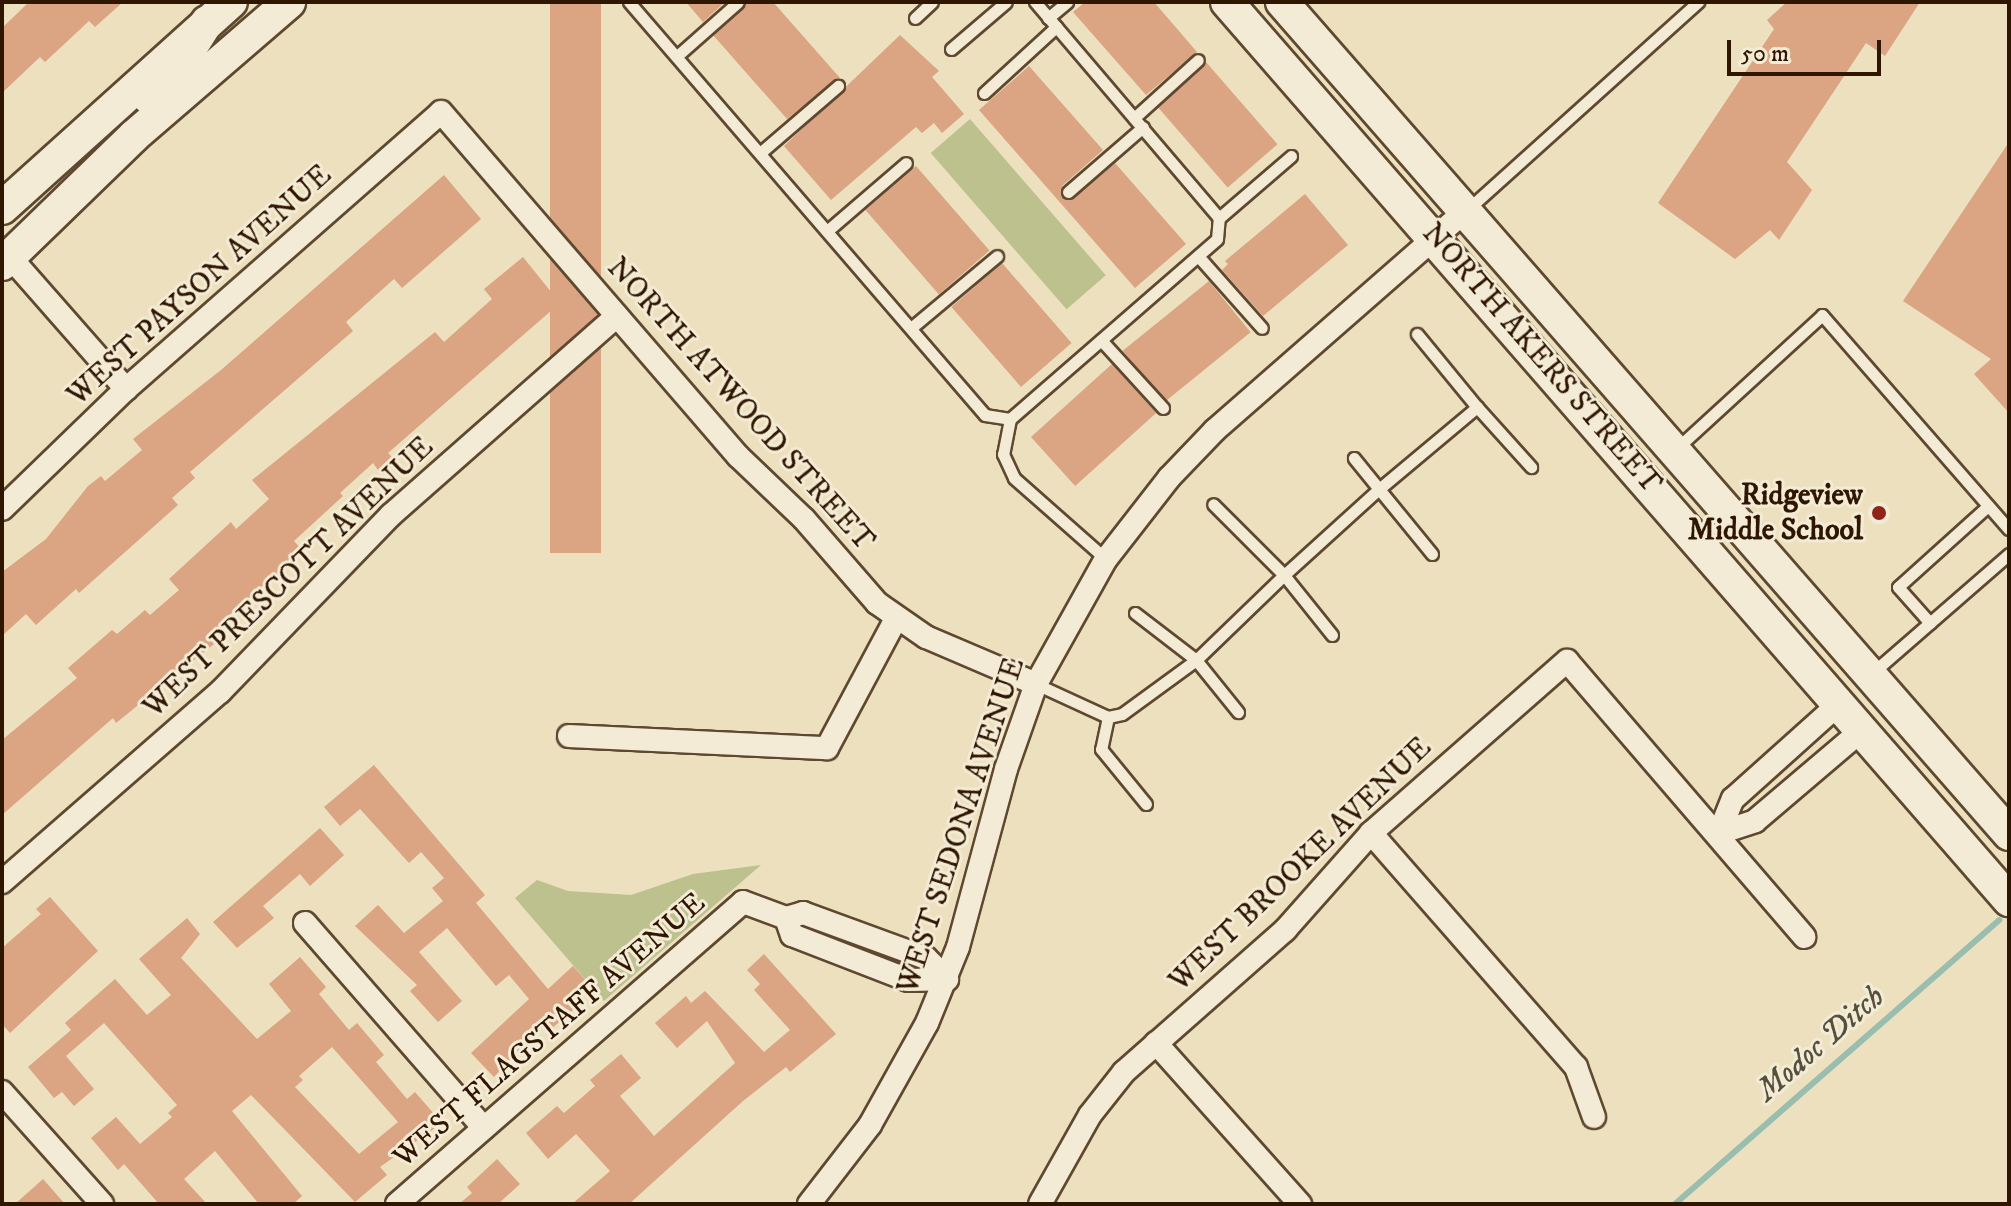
<!DOCTYPE html>
<html>
<head>
<meta charset="utf-8">
<style>
	body { margin:0 }
	#map { position:relative; width:2011px; height:1206px; overflow:hidden; background:#ece0be; font-family:"IM FELL DW Pica",serif }
	div>[style] { position:absolute }
	.green>* { inset:0; background:#bdc18e; transform-origin:0 0 }
	.stream>* { height:6px; margin:-3px; padding:0 3px; transform-origin:3px; border-radius:3px; background:#99bdae }
	.building>* { inset:0; background:#dba482; transform-origin:0 0 }
	.roads { filter:drop-shadow(2px 0 #5e4830) drop-shadow(-2px 0 #5e4830) drop-shadow(0 2px #5e4830) drop-shadow(0 -2px #5e4830) }
	.lane>* { height:11px; margin:-5.5px; padding:0 5.5px; transform-origin:5.5px; border-radius:5.5px; background:#f3ebd5 }
	.street>* { height:22px; margin:-11px; padding:0 11px; transform-origin:11px; border-radius:11px; background:#f3ebd5 }
	.secondary>* { height:32px; margin:-16px; padding:0 16px; transform-origin:16px; border-radius:16px; background:#f3ebd5 }
	.dots>* { width:22px; height:22px; translate:-50% -50%; box-sizing:border-box; border:4px solid #f3ebd5; border-radius:50% }
	span { translate:-50% -50%; white-space:nowrap; text-align:center; line-height:1.15; -webkit-text-stroke:6px #f3ebd5; paint-order:stroke }
	.street-label { font-size:30px; color:#2f1600 }
	.poi-label { font-size:30px; color:#2f1600; font-weight:700 }
	.right { translate:-100% -50%; text-align:right }
	.water-label { font-size:32px; color:#54503d; font-style:italic }
	.frame { position:absolute; inset:0; border:4px solid #2f1600; pointer-events:none }
	.scale { position:absolute; left:1727px; top:40px; width:154px; height:36px; box-sizing:border-box; border:4px solid #2f1600; border-top:0; padding-left:10px; font-size:24px; line-height:28px; white-space:nowrap; color:#2f1600; -webkit-text-stroke:6px #f3ebd5; paint-order:stroke }
</style>
</head>
<body>
<div id="map">
	<div class="green">
		<i style="left:970px;top:119px;width:207px;height:52px;rotate:49deg"></i>
		<i style="clip-path:polygon(761px 865px,604px 1001px,515px 898px,537px 880px,568px 891px,631px 895px,693px 874px)"></i>
	</div>
	<div class="stream">
		<i style="left:1675px;top:1204px;width:431px;rotate:-41.2deg"></i>
	</div>
	<div class="building">
		<i style="clip-path:polygon(29px 2px,123px 2px,95px 27px,89px 21px,45px 62px,40px 57px,2px 93px,2px 28px)"></i>
		<i style="left:550px;top:2px;width:51px;height:551px"></i>
		<i style="clip-path:polygon(686px 2px,725px 2px,703px 22px)"></i>
		<i style="clip-path:polygon(746px 2px,773px 2px,840px 78px,787px 119px,713px 35px)"></i>
		<i style="clip-path:polygon(1085px 2px,1154px 2px,1197px 52px,1146px 95px,1073px 12px)"></i>
		<i style="clip-path:polygon(1787px 2px,1920px 2px,1885px 56px,1866px 43px,1787px 162px,1812px 190px,1779px 240px,1770px 230px,1735px 259px,1658px 203px,1774px 29px,1767px 20px)"></i>
		<i style="clip-path:polygon(900px 35px,939px 71px,932px 77px,964px 114px,942px 133px,934px 123px,922px 133px,916px 127px,831px 200px,784px 146px)"></i>
		<i style="left:1206px;top:62px;width:109px;height:66px;rotate:49deg"></i>
		<i style="clip-path:polygon(1029px 66px,1103px 150px,1062px 186px,1061px 197px,1073px 199px,1115px 163px,1186px 244px,1135px 288px,979px 110px)"></i>
		<i style="clip-path:polygon(2009px 142px,2009px 413px,1974px 374px,1991px 359px,1903px 301px)"></i>
		<i style="left:916px;top:166px;width:112px;height:67px;rotate:49deg"></i>
		<i style="clip-path:polygon(444px 175px,481px 219px,402px 288px,394px 279px,346px 322px,353px 331px,190px 472px,195px 478px,172px 498px,178px 505px,79px 593px,76px 589px,36px 625px,26px 614px,2px 636px,2px 572px,46px 539px,88px 486px,101px 476px,105px 481px,142px 450px,133px 439px,221px 370px)"></i>
		<i style="clip-path:polygon(1305px 194px,1348px 245px,1263px 316px,1222px 270px,1228px 264px,1225px 261px)"></i>
		<i style="clip-path:polygon(523px 257px,560px 303px,388px 453px,392px 457px,378px 470px,373px 463px,340px 493px,343px 496px,294px 541px,303px 551px,224px 620px,229px 625px,211px 640px,214px 644px,116px 723px,113px 718px,2px 815px,2px 740px,77px 678px,68px 668px,112px 630px,117px 634px,145px 610px,150px 615px,179px 590px,169px 579px,231px 522px,236px 529px,269px 499px,252px 480px,435px 332px,444px 342px,492px 299px,484px 289px)"></i>
		<i style="left:1002px;top:263px;width:106px;height:67px;rotate:49deg"></i>
		<i style="left:1209px;top:281px;width:66px;height:111px;rotate:51deg"></i>
		<i style="left:1112px;top:364px;width:66px;height:109px;rotate:48deg"></i>
		<i style="clip-path:polygon(374px 765px,485px 895px,476px 903px,548px 989px,573px 966px,590px 985px,575px 998px,580px 1004px,550px 1030px,544px 1023px,494px 1077px,471px 1053px,529px 999px,509px 975px,496px 986px,447px 928px,419px 952px,462px 1001px,438px 1022px,410px 991px,417px 985px,355px 926px,378px 905px,404px 933px,443px 901px,432px 888px,444px 878px,421px 852px,409px 863px,360px 809px,340px 826px,324px 807px)"></i>
		<i style="clip-path:polygon(320px 828px,344px 855px,310px 886px,300px 874px,263px 906px,274px 918px,237px 948px,213px 922px)"></i>
		<i style="clip-path:polygon(50px 897px,98px 951px,10px 1033px,2px 1024px,2px 948px,41px 914px,36px 909px)"></i>
		<i style="clip-path:polygon(evenodd,187px 918px,200px 934px,181px 958px,257px 1039px,291px 1011px,269px 984px,300px 957px,326px 987px,319px 994px,349px 1030px,357px 1023px,384px 1055px,376px 1062px,407px 1099px,415px 1092px,442px 1123px,380px 1167px,387px 1175px,355px 1202px,251px 1095px,232px 1111px,302px 1196px,293px 1204px,259px 1204px,215px 1151px,184px 1179px,207px 1204px,159px 1204px,124px 1164px,118px 1170px,91px 1138px,116px 1117px,140px 1144px,172px 1117px,168px 1113px,177px 1105px,104px 1023px,66px 1056px,94px 1089px,74px 1106px,62px 1092px,54px 1098px,28px 1067px,71px 1030px,65px 1023px,115px 979px,147px 1015px,171px 995px,139px 959px,187px 918px,332px 1047px,398px 1122px,359px 1154px,295px 1087px,303px 1080px,299px 1076px,332px 1047px)"></i>
		<i style="clip-path:polygon(764px 954px,836px 1034px,790px 1072px,786px 1067px,743px 1101px,629px 1204px,572px 1204px,610px 1171px,576px 1134px,548px 1159px,526px 1133px,557px 1106px,564px 1113px,595px 1086px,590px 1080px,621px 1054px,641px 1078px,620px 1096px,654px 1136px,735px 1063px,707px 1021px,677px 1048px,655px 1023px,686px 996px,691px 1003px,705px 991px,764px 1052px,790px 1030px,754px 990px,760px 984px,747px 970px)"></i>
		<i style="clip-path:polygon(497px 1159px,520px 1184px,498px 1204px,459px 1204px,472px 1193px,467px 1187px)"></i>
		<i style="clip-path:polygon(43px 1179px,65px 1204px,15px 1204px)"></i>
	</div>
	<div class="roads">
		<div class="lane">
			<i style="left:629px;top:2px;width:545px;rotate:49.24deg"></i>
			<i style="left:985px;top:415px;width:25px;rotate:9deg"></i>
			<i style="left:1010px;top:419px;width:274px;rotate:-41deg"></i>
			<i style="left:1217px;top:239px;width:21px;rotate:-85deg"></i>
			<i style="left:1219px;top:218px;width:284px;rotate:-130.4deg"></i>
			<i style="left:915px;top:18px;width:23px;rotate:-43deg"></i>
			<i style="left:1048px;top:18px;width:25px;rotate:-40deg"></i>
			<i style="left:951px;top:49px;width:72px;rotate:-40.5deg"></i>
			<i style="left:677px;top:56px;width:81px;rotate:-41.5deg"></i>
			<i style="left:984px;top:93px;width:98px;rotate:-42.5deg"></i>
			<i style="left:1134px;top:118px;width:86px;rotate:-42.2deg"></i>
			<i style="left:760px;top:153px;width:103px;rotate:-40.7deg"></i>
			<i style="left:1068px;top:192px;width:99px;rotate:-40.9deg"></i>
			<i style="left:1467px;top:210px;width:311px;rotate:-42deg"></i>
			<i style="left:1219px;top:218px;width:95px;rotate:-40.7deg"></i>
			<i style="left:827px;top:231px;width:104px;rotate:-40.7deg"></i>
			<i style="left:1198px;top:256px;width:96px;rotate:48.4deg"></i>
			<i style="left:911px;top:328px;width:112px;rotate:-39.9deg"></i>
			<i style="left:1417px;top:334px;width:94px;rotate:50.6deg"></i>
			<i style="left:1101px;top:340px;width:92px;rotate:47.6deg"></i>
			<i style="left:1010px;top:419px;width:36px;rotate:101deg"></i>
			<i style="left:1003px;top:454px;width:26px;rotate:65deg"></i>
			<i style="left:1014px;top:478px;width:123px;rotate:41.4deg"></i>
			<i style="left:1676px;top:449px;width:198px;rotate:-42.5deg"></i>
			<i style="left:1822px;top:315px;width:284px;rotate:48.9deg"></i>
			<i style="left:1432px;top:554px;width:84px;rotate:-129.2deg"></i>
			<i style="left:1379px;top:489px;width:128px;rotate:-39.9deg"></i>
			<i style="left:1477px;top:407px;width:81px;rotate:48deg"></i>
			<i style="left:1135px;top:613px;width:77px;rotate:37.6deg"></i>
			<i style="left:1196px;top:660px;width:122px;rotate:-44deg"></i>
			<i style="left:1284px;top:575px;width:100px;rotate:-135deg"></i>
			<i style="left:1930px;top:623px;width:48px;rotate:-131.6deg"></i>
			<i style="left:1898px;top:587px;width:121px;rotate:-42deg"></i>
			<i style="left:1332px;top:635px;width:77px;rotate:-128.7deg"></i>
			<i style="left:1284px;top:575px;width:128px;rotate:-42.2deg"></i>
			<i style="left:1379px;top:489px;width:40px;rotate:-129deg"></i>
			<i style="left:1871px;top:674px;width:183px;rotate:-41deg"></i>
			<i style="left:1036px;top:684px;width:79px;rotate:24.6deg"></i>
			<i style="left:1108px;top:717px;width:33px;rotate:102deg"></i>
			<i style="left:1101px;top:749px;width:71px;rotate:50.7deg"></i>
			<i style="left:1108px;top:717px;width:14px;rotate:-12deg"></i>
			<i style="left:1122px;top:714px;width:92px;rotate:-36.1deg"></i>
			<i style="left:1196px;top:660px;width:67px;rotate:51.1deg"></i>
		</div>
		<div class="street">
			<i style="left:10px;top:257px;width:176px;rotate:48.7deg"></i>
			<i style="left:2px;top:509px;width:173px;rotate:-44.1deg"></i>
			<i style="left:126px;top:389px;width:419px;rotate:-41.3deg"></i>
			<i style="left:441px;top:112px;width:454px;rotate:49.2deg"></i>
			<i style="left:738px;top:456px;width:91px;rotate:43.7deg"></i>
			<i style="left:804px;top:519px;width:111px;rotate:49deg"></i>
			<i style="left:877px;top:603px;width:60px;rotate:34.8deg"></i>
			<i style="left:926px;top:637px;width:120px;rotate:23.1deg"></i>
			<i style="left:569px;top:736px;width:258px;rotate:2.7deg"></i>
			<i style="left:827px;top:748px;width:146px;rotate:-61.9deg"></i>
			<i style="left:1371px;top:833px;width:311px;rotate:48.8deg"></i>
			<i style="left:1576px;top:1067px;width:53px;rotate:70.2deg"></i>
			<i style="left:1719px;top:833px;width:37px;rotate:-68deg"></i>
			<i style="left:1733px;top:799px;width:142px;rotate:-41.9deg"></i>
			<i style="left:1719px;top:833px;width:38px;rotate:-18deg"></i>
			<i style="left:1755px;top:821px;width:140px;rotate:-40.4deg"></i>
			<i style="left:2px;top:882px;width:289px;rotate:-41.1deg"></i>
			<i style="left:220px;top:692px;width:246px;rotate:-46deg"></i>
			<i style="left:391px;top:515px;width:301px;rotate:-41.4deg"></i>
			<i style="left:786px;top:918px;width:18px;rotate:71deg"></i>
			<i style="left:792px;top:935px;width:124px;rotate:21.2deg"></i>
			<i style="left:908px;top:980px;width:39px;rotate:-1deg"></i>
			<i style="left:305px;top:923px;width:272px;rotate:48.9deg"></i>
			<i style="left:1156px;top:1043px;width:216px;rotate:48.2deg"></i>
			<i style="left:2px;top:1092px;width:150px;rotate:48.2deg"></i>
			<i style="left:397px;top:1204px;width:459px;rotate:-41.1deg"></i>
			<i style="left:743px;top:902px;width:46px;rotate:20.4deg"></i>
			<i style="left:786px;top:918px;width:18px;rotate:-16deg"></i>
			<i style="left:803px;top:913px;width:131px;rotate:20.1deg"></i>
			<i style="left:926px;top:958px;width:30px;rotate:45deg"></i>
			<i style="left:809px;top:1204px;width:100px;rotate:-52.3deg"></i>
			<i style="left:870px;top:1125px;width:117px;rotate:-60.8deg"></i>
			<i style="left:927px;top:1023px;width:82px;rotate:-67.8deg"></i>
			<i style="left:958px;top:947px;width:184px;rotate:-74.9deg"></i>
			<i style="left:1006px;top:769px;width:90px;rotate:-70.6deg"></i>
			<i style="left:1036px;top:684px;width:143px;rotate:-60.8deg"></i>
			<i style="left:1106px;top:559px;width:103px;rotate:-52.1deg"></i>
			<i style="left:1169px;top:478px;width:66px;rotate:-46.2deg"></i>
			<i style="left:1215px;top:430px;width:328px;rotate:-41.2deg"></i>
			<i style="left:1040px;top:1204px;width:102px;rotate:-60.7deg"></i>
			<i style="left:1090px;top:1115px;width:55px;rotate:-51.7deg"></i>
			<i style="left:1124px;top:1072px;width:215px;rotate:-41.4deg"></i>
			<i style="left:1285px;top:930px;width:130px;rotate:-48.4deg"></i>
			<i style="left:1371px;top:833px;width:261px;rotate:-41.3deg"></i>
			<i style="left:1567px;top:661px;width:364px;rotate:49.3deg"></i>
		</div>
		<div class="secondary">
			<i style="left:1227px;top:2px;width:1191px;rotate:48.95deg"></i>
			<i style="left:1282px;top:2px;width:1105px;rotate:48.85deg"></i>
			<i style="left:149px;top:98px;width:36px;rotate:-44deg"></i>
			<i style="left:175px;top:73px;width:60px;rotate:-57.9deg"></i>
			<i style="left:2px;top:208px;width:308px;rotate:-42deg"></i>
			<i style="left:2px;top:264px;width:184px;rotate:-44.1deg"></i>
			<i style="left:134px;top:136px;width:205px;rotate:-40.8deg"></i>
		</div>
	</div>
	<div class="dots">
		<i style="left:1879px;top:513px;background:#8f2418"></i>
	</div>
	<div class="street-label">
		<span style="left:200px;top:286px;rotate:-42deg">WEST PAYSON AVENUE</span>
		<span style="left:1541px;top:359px;rotate:49deg">NORTH AKERS STREET</span>
		<span style="left:740px;top:405px;rotate:48deg">NORTH ATWOOD STREET</span>
		<span style="left:289px;top:578px;rotate:-44deg">WEST PRESCOTT AVENUE</span>
		<span style="left:962px;top:826px;rotate:-72deg">WEST SEDONA AVENUE</span>
		<span style="left:1301px;top:865px;rotate:-44deg">WEST BROOKE AVENUE</span>
		<span style="left:550px;top:1031px;rotate:-41deg">WEST FLAGSTAFF AVENUE</span>
	</div>
	<div class="poi-label">
		<span class="right" style="left:1863px;top:513px">Ridgeview<br>Middle School</span>
	</div>
	<div class="water-label">
		<span style="left:1821px;top:1044px;rotate:-41deg">Modoc Ditch</span>
	</div>
	<div class="frame"></div>
	<div class="scale">50 m</div>
</div>
</body>
</html>
